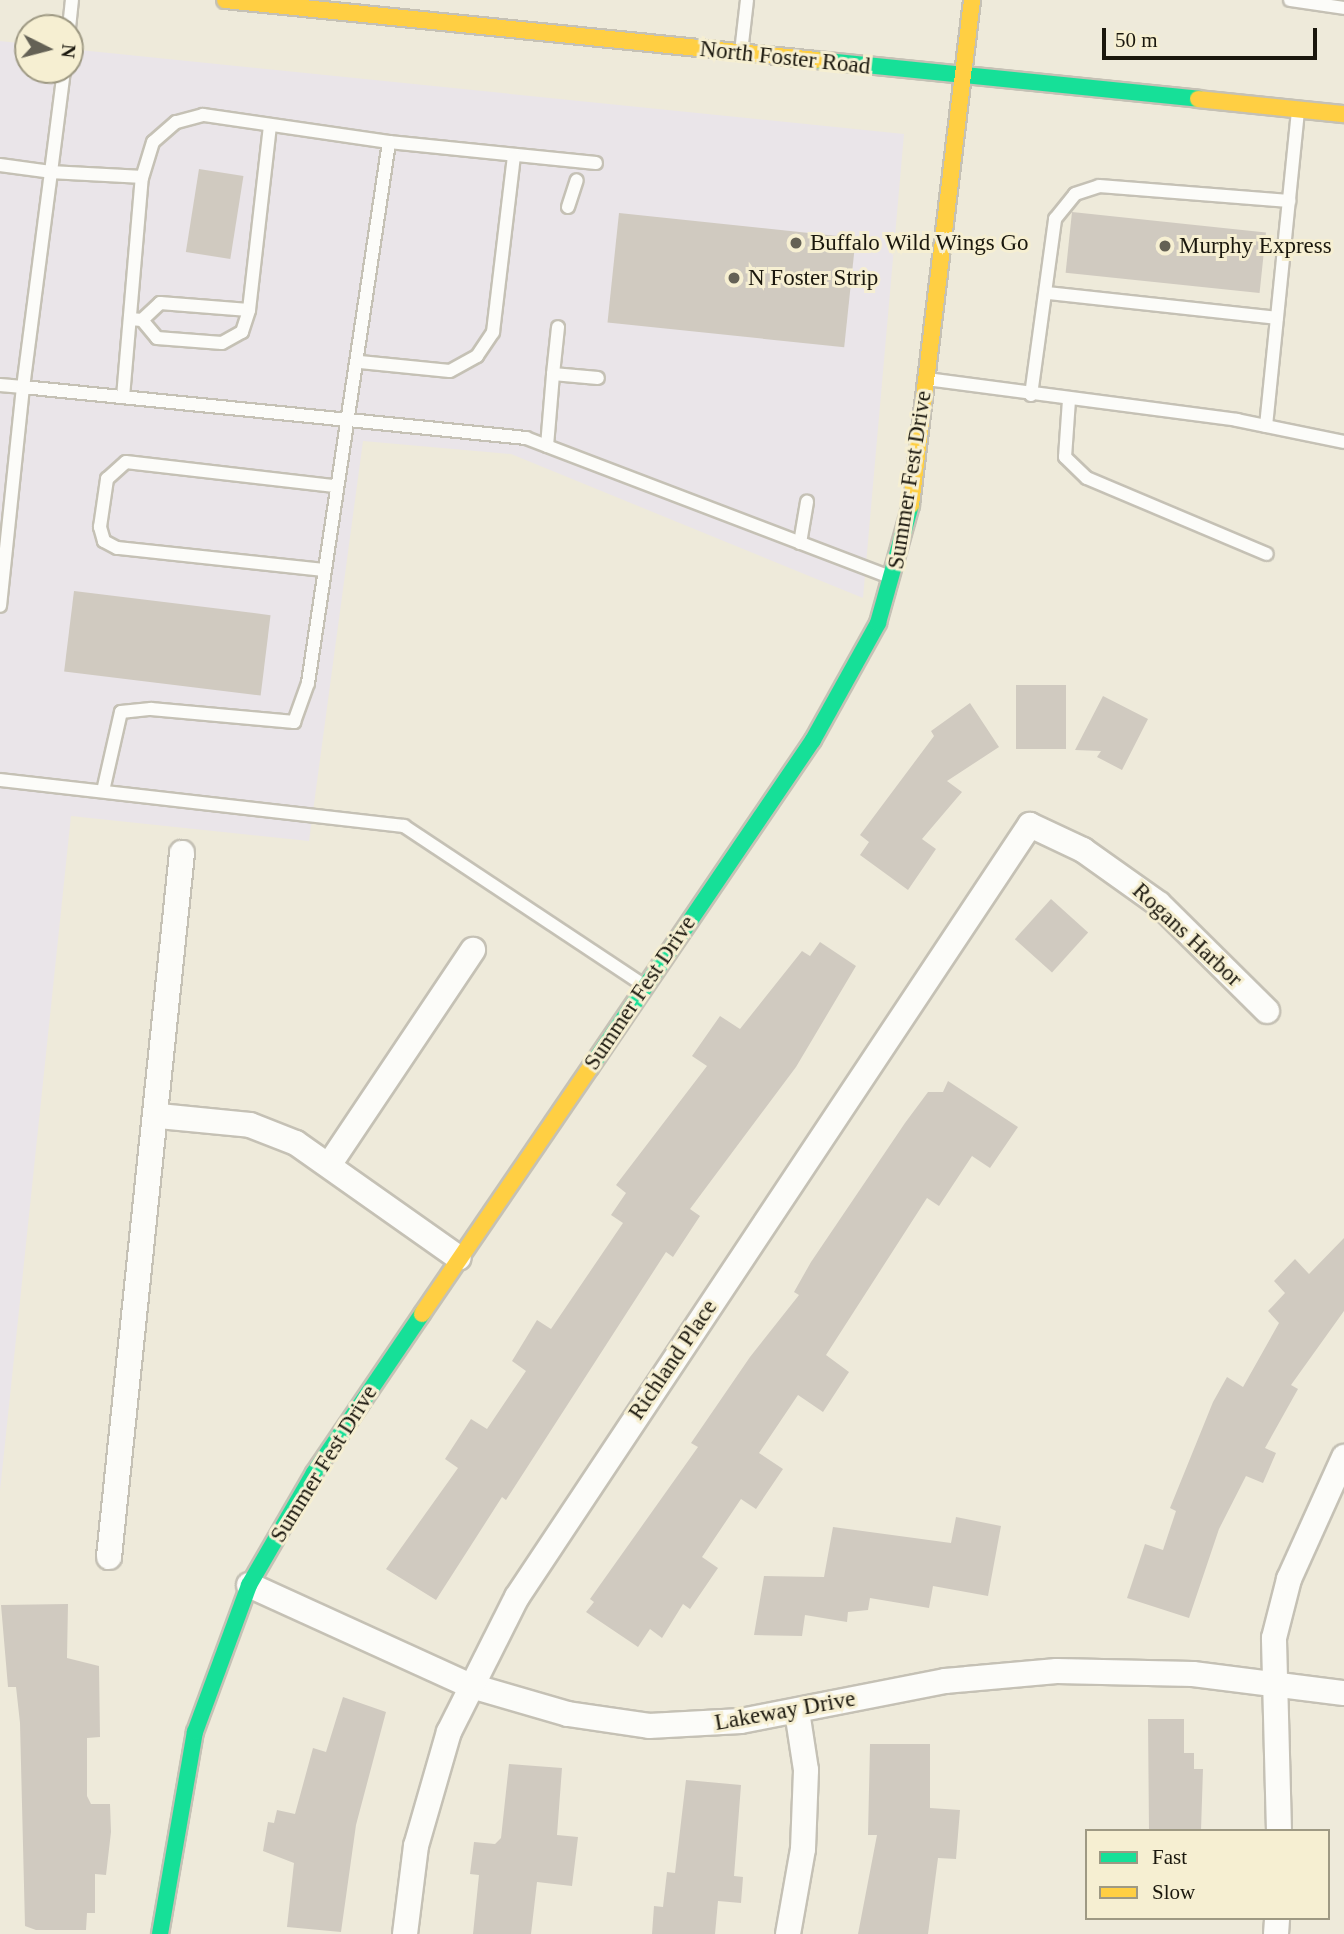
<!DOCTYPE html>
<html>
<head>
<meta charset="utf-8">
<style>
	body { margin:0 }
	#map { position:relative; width:1344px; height:1934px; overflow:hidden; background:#eeeada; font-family:Georgia,serif }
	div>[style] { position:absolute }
	.commercial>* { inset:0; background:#eae5e9 }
	.building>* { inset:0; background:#d0cac0; transform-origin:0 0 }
	.roads { filter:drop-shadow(2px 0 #c5c1b5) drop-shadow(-2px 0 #c5c1b5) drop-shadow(0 2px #c5c1b5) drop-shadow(0 -2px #c5c1b5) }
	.lane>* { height:12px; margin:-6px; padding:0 6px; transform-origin:6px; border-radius:6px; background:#fcfcf9 }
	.street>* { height:24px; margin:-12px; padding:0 12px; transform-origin:12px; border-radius:12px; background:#fcfcf9 }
	.fast>* { height:16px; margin:-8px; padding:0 8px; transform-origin:8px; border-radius:8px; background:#16e098 }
	.slow>* { height:16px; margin:-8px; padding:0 8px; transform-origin:8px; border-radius:8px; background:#ffcf43 }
	.dots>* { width:19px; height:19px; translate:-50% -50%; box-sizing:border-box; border:4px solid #f6efd2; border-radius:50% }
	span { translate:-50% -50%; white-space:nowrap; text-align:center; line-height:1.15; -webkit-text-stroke:6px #f6efd2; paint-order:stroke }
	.street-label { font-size:23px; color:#1a170d }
	.poi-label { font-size:23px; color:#1a170d }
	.left { translate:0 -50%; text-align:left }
	.legend { position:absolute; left:1085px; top:1829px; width:245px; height:91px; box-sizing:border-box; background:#f6efd2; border:2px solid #9e9983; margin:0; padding:9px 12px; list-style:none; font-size:21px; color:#1a170d }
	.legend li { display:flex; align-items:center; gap:14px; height:35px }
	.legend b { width:35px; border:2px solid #9e9983 }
	.north { position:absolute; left:14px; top:14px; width:70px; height:70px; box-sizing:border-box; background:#f6efd2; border:2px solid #9e9983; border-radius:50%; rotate:96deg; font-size:19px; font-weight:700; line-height:28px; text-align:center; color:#1a170d }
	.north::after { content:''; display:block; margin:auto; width:24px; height:32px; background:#646155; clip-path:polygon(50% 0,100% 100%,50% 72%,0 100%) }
	.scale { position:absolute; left:1102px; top:28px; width:215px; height:32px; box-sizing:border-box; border:4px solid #1a170d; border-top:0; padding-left:9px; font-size:21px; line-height:24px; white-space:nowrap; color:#1a170d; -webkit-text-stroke:5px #f6efd2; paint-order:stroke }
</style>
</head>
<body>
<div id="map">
	<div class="commercial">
		<i style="clip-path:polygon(0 41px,28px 44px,28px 70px,70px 70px,70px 49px,904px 134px,863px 598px,511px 454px,363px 441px,309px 841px,71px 816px,0 1491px)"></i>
	</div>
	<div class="building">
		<i style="left:199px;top:169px;width:45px;height:84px;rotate:9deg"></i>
		<i style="left:1072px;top:212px;width:195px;height:61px;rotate:6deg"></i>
		<i style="left:619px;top:213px;width:238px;height:110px;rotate:6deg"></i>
		<i style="left:74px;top:591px;width:198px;height:81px;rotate:7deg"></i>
		<i style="left:1016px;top:685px;width:50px;height:64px"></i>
		<i style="clip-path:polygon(1103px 696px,1148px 719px,1122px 770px,1097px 757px,1101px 751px,1075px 750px)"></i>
		<i style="clip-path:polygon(970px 703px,999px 747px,947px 781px,962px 792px,922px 839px,936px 849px,908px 890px,860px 855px,869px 842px,860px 835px,934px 736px,931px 731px)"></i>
		<i style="left:1051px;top:899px;width:50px;height:54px;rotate:42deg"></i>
		<i style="clip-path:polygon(820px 942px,856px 966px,796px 1067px,690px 1209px,700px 1216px,673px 1257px,666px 1252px,506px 1500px,502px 1497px,436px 1600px,386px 1569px,458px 1468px,445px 1459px,471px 1419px,487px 1429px,526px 1371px,512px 1361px,537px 1320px,551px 1329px,623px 1223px,611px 1215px,626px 1193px,616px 1185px,707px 1066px,692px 1056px,720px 1016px,740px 1029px,802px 951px,810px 956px)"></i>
		<i style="clip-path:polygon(948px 1081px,1018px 1127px,990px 1168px,972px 1156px,939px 1206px,927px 1198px,826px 1355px,849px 1372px,823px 1412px,798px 1395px,759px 1453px,783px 1469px,756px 1509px,741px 1499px,702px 1557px,718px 1568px,690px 1609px,683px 1604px,662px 1638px,650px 1629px,638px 1647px,586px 1612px,594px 1602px,590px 1599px,698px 1447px,691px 1443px,750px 1357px,799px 1295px,794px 1292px,811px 1262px,905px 1123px,928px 1092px,943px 1092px)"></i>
		<i style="clip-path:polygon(1344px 1238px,1344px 1311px,1291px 1385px,1298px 1389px,1265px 1448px,1276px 1453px,1263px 1483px,1246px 1476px,1219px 1529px,1189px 1618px,1127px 1598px,1145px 1544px,1163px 1550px,1176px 1511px,1170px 1508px,1213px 1402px,1227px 1377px,1243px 1387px,1279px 1323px,1268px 1311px,1285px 1293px,1274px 1281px,1295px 1259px,1309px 1274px)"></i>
		<i style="clip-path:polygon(956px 1517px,1001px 1526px,988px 1596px,933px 1586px,929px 1608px,870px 1598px,868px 1610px,848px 1612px,847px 1622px,805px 1615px,802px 1636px,754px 1635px,764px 1576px,824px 1577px,833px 1527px,951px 1543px)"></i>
		<i style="clip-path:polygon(68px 1604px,67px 1658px,99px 1666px,100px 1737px,87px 1738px,87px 1796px,91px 1804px,110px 1804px,111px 1832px,106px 1875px,95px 1874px,95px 1913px,87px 1913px,86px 1930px,36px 1930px,25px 1926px,20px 1723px,16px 1687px,8px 1687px,1px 1605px)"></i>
		<i style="clip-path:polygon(343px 1697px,386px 1712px,356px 1825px,341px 1932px,287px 1927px,294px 1863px,263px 1851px,268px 1822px,274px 1823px,277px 1810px,295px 1814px,313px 1748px,326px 1752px)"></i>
		<i style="clip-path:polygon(1148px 1719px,1184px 1719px,1184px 1753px,1194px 1753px,1194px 1769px,1203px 1769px,1201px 1831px,1149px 1831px)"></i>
		<i style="clip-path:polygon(870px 1744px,930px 1744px,930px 1808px,960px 1810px,956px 1859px,938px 1858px,928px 1934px,858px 1934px,877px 1835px,868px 1835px)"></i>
		<i style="clip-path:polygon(509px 1764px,562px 1768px,557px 1835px,578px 1837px,572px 1886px,537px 1882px,531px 1934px,473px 1934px,479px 1875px,470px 1874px,474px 1842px,495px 1844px,501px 1838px)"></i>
		<i style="clip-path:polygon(686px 1780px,741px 1785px,734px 1876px,743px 1877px,741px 1903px,718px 1901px,715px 1934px,652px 1934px,654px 1906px,663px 1907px,667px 1872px,675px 1873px)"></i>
	</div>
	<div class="roads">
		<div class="lane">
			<i style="left:1290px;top:0;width:55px;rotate:8.4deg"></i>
			<i style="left:69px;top:28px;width:28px;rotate:-84deg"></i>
			<i style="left:741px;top:52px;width:52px;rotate:-83.4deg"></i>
			<i style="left:389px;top:142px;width:208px;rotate:5.8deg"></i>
			<i style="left:0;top:165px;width:51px;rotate:7.8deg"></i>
			<i style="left:51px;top:172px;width:103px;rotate:-82.7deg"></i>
			<i style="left:568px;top:207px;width:28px;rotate:-72deg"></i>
			<i style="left:1048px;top:293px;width:230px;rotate:6.2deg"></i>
			<i style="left:130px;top:319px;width:12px;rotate:5deg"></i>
			<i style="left:142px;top:320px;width:25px;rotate:-43deg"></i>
			<i style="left:160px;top:303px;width:89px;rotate:4.5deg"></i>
			<i style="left:249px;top:310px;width:186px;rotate:-83.5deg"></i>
			<i style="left:142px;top:320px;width:23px;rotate:50deg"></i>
			<i style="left:157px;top:338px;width:65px;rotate:4.4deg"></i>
			<i style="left:222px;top:343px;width:23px;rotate:-29deg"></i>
			<i style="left:242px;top:332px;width:23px;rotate:-72deg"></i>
			<i style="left:360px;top:362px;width:90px;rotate:5.7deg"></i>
			<i style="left:450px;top:371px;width:31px;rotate:-29deg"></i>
			<i style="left:477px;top:356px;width:29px;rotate:-56deg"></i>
			<i style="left:493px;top:332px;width:178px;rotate:-83.2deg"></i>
			<i style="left:553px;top:374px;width:47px;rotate:-83.9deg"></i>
			<i style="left:927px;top:379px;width:313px;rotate:7.5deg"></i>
			<i style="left:1237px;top:420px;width:109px;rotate:11.6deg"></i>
			<i style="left:0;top:385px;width:23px;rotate:5deg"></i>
			<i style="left:23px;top:387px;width:220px;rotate:96deg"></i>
			<i style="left:1031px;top:395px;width:178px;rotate:-82.2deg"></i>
			<i style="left:1055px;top:219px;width:32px;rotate:-51deg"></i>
			<i style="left:1075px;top:194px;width:25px;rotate:-18deg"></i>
			<i style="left:1099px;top:186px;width:191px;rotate:4.5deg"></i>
			<i style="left:123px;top:397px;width:221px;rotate:-85.1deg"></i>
			<i style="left:142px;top:177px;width:91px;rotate:-176.9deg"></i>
			<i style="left:51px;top:172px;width:217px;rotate:97.4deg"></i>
			<i style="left:23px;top:387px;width:506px;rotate:5.79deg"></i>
			<i style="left:526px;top:438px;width:390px;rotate:20.9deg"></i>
			<i style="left:1069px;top:400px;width:57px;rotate:94deg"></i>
			<i style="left:1065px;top:457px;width:30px;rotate:44deg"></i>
			<i style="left:1087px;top:478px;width:195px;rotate:22.9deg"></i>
			<i style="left:1266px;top:426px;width:315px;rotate:-84.2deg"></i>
			<i style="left:547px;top:446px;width:72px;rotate:-85.2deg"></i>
			<i style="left:553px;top:374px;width:45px;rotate:5.1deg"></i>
			<i style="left:800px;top:543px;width:42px;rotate:-80.3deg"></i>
			<i style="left:324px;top:570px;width:208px;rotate:-173.9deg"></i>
			<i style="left:117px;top:548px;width:15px;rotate:-152deg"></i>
			<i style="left:104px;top:541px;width:15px;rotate:-106deg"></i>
			<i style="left:100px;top:527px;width:49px;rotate:-81.7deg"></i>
			<i style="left:107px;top:479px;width:25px;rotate:-42deg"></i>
			<i style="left:126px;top:462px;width:210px;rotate:6.6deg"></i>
			<i style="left:0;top:780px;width:407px;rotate:6.5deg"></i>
			<i style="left:404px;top:826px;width:286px;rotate:33.6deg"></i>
			<i style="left:103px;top:791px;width:81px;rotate:-77.2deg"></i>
			<i style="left:121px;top:712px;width:30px;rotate:-6deg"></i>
			<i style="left:151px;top:709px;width:144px;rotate:5.2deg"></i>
			<i style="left:294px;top:722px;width:41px;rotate:-70.3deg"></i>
			<i style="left:308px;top:683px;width:547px;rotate:-81.48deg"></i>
			<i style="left:389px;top:142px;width:188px;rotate:-171.7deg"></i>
			<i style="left:203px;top:115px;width:28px;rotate:165deg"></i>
			<i style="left:176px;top:122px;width:30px;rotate:139deg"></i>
			<i style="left:153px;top:142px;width:37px;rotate:107deg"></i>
		</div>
		<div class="street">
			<i style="left:159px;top:1116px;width:91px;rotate:5.6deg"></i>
			<i style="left:250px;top:1125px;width:49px;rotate:21.4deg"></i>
			<i style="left:296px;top:1143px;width:199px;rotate:35.2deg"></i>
			<i style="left:329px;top:1165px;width:259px;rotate:-56.2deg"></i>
			<i style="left:109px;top:1557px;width:708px;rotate:-84.08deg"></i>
			<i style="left:249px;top:1585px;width:241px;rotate:24.5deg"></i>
			<i style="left:468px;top:1685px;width:104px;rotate:16.2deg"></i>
			<i style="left:568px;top:1714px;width:82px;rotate:8.4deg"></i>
			<i style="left:649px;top:1726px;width:92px;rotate:-3.1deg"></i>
			<i style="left:741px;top:1721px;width:208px;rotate:-11.1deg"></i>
			<i style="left:945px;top:1681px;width:112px;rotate:-5.1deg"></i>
			<i style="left:1057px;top:1671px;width:136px;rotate:1.3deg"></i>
			<i style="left:1193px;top:1674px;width:152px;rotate:7.2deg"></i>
			<i style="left:1279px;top:1831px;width:193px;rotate:-91.5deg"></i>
			<i style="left:1274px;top:1638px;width:61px;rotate:-75.7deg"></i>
			<i style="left:1289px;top:1579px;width:134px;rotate:-65.7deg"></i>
			<i style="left:405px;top:1934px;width:89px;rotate:-82.9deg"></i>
			<i style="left:416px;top:1846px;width:119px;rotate:-73.9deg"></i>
			<i style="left:449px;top:1732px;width:151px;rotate:-63.3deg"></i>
			<i style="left:517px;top:1597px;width:927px;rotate:-56.4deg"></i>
			<i style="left:1030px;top:825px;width:59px;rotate:25.3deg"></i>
			<i style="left:1083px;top:850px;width:93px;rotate:35.4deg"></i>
			<i style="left:1159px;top:904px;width:152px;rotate:44.7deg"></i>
			<i style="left:788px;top:1934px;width:86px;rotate:-80deg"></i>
			<i style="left:803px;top:1849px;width:79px;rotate:-87.8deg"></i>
			<i style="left:806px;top:1770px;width:60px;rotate:-98.7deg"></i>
			<i style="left:1276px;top:1934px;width:16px;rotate:-86deg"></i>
		</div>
		<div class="fast">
			<i style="left:817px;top:60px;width:383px;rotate:5.8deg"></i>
			<i style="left:590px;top:1068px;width:397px;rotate:-55.8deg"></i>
			<i style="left:813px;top:740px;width:134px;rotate:-60.9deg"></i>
			<i style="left:878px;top:623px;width:123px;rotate:-74.4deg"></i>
			<i style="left:160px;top:1934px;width:205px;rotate:-80.2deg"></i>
			<i style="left:195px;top:1732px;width:157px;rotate:-69.8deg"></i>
			<i style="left:249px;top:1585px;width:129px;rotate:-59.9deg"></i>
			<i style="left:314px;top:1473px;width:192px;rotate:-55.8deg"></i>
		</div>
		<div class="slow">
			<i style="left:225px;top:0;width:595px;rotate:5.79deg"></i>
			<i style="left:1198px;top:99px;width:147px;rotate:5.9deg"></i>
			<i style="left:911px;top:505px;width:509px;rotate:-83.11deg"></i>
			<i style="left:422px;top:1314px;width:298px;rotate:-55.7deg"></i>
		</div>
	</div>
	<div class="dots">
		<i style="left:796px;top:243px;background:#646155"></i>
		<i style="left:1165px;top:246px;background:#646155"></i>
		<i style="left:734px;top:278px;background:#646155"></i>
	</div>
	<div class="street-label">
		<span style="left:785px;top:58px;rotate:6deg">North Foster Road</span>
		<span style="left:910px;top:480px;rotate:-81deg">Summer Fest Drive</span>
		<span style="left:1187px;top:935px;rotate:43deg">Rogans Harbor</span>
		<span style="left:640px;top:993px;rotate:-56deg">Summer Fest Drive</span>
		<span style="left:673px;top:1360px;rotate:-56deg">Richland Place</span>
		<span style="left:324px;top:1464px;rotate:-58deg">Summer Fest Drive</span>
		<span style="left:785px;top:1711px;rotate:-10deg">Lakeway Drive</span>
	</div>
	<div class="poi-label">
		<span class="left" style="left:810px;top:243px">Buffalo Wild Wings Go</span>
		<span class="left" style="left:1179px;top:246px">Murphy Express</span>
		<span class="left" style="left:748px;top:278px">N Foster Strip</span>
	</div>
	<ul class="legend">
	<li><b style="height:9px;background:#16e098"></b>Fast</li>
	<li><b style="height:9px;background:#ffcf43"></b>Slow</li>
	</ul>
	<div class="north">N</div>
	<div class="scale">50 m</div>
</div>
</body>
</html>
